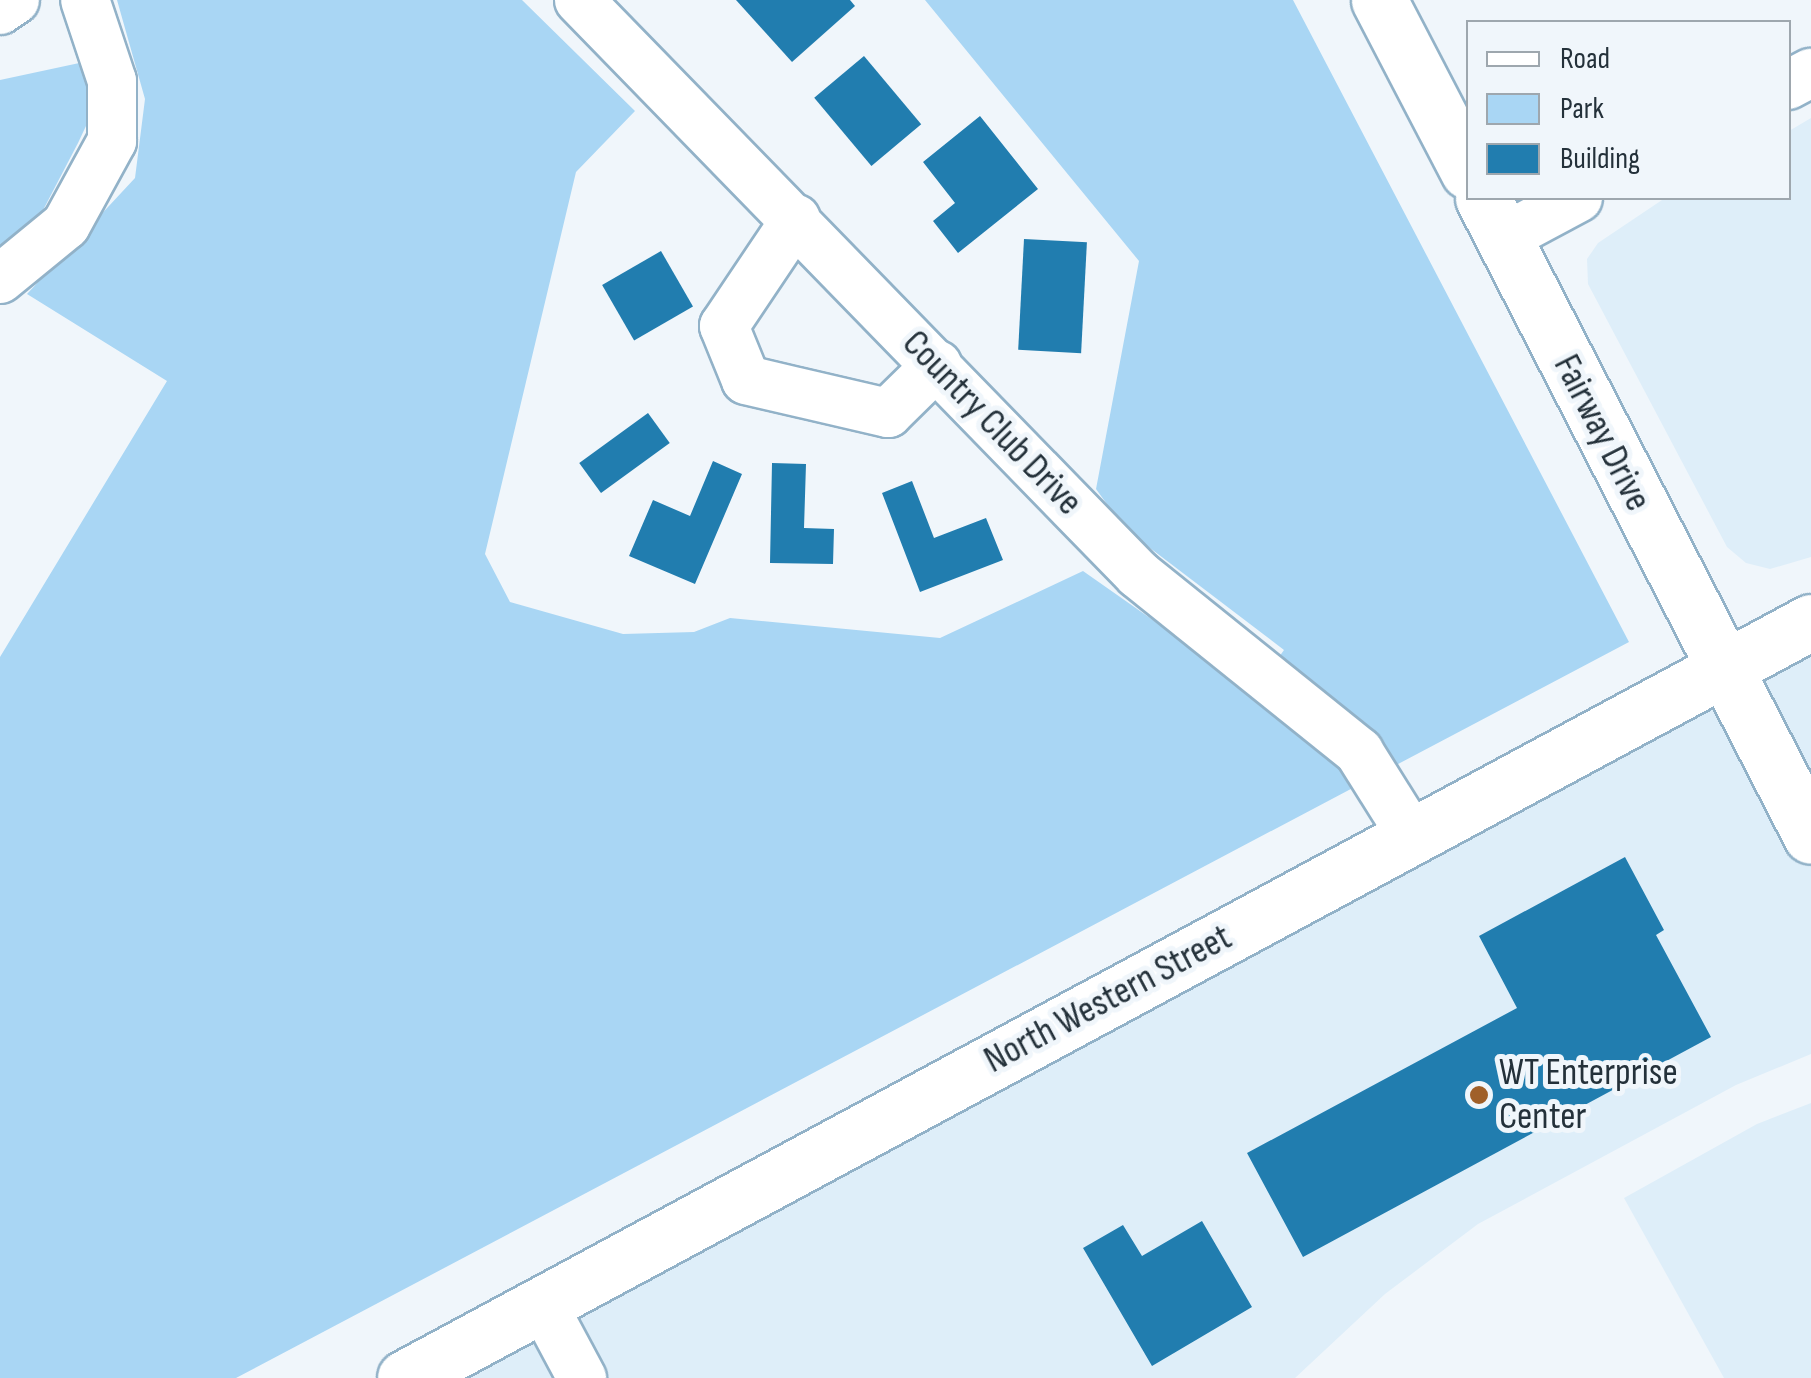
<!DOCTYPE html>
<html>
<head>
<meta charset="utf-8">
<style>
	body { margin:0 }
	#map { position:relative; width:1811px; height:1378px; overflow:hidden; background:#f0f6fb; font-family:"Sofia Sans Condensed",sans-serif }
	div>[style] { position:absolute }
	.built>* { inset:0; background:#deeef9 }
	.green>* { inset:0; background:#a9d6f4 }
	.building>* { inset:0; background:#217daf; transform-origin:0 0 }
	.roads { filter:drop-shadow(2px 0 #92b2c8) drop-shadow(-2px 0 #92b2c8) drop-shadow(0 2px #92b2c8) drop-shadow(0 -2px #92b2c8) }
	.minor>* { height:48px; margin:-24px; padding:0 24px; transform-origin:24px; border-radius:24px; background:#fff }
	.major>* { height:55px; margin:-27.5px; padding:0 27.5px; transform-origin:27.5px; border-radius:27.5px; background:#fff }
	.dots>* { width:28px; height:28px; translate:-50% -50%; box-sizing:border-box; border:5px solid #f0f6fb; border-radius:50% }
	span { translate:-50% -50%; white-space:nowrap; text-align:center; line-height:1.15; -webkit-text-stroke:10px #f0f6fb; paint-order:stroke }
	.street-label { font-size:38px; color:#24313a }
	.poi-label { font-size:38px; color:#24313a }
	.left { translate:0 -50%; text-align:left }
	.legend { position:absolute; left:1466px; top:20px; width:325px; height:180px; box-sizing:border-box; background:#f0f6fb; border:2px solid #9ea7ae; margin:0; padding:12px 18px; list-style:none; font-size:30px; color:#24313a }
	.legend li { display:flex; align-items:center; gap:20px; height:50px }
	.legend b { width:50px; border:2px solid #9ea7ae }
</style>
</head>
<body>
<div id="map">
	<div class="built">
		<i style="clip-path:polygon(1811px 118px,1811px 557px,1770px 569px,1746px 563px,1727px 547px,1588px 284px,1587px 259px,1598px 243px,1665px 198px,1788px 198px,1789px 131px)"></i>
		<i style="clip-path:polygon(1811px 622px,1811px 1054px,1736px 1085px,1478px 1224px,1385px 1294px,1295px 1378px,405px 1378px)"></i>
		<i style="clip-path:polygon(1811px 1103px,1811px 1378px,1724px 1378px,1624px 1198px,1757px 1124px)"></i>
	</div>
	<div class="green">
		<i style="clip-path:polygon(117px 0,522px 0,635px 111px,576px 172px,485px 554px,510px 602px,623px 634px,694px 632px,730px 618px,940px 638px,1083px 571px,1244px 684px,1258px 686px,1284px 650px,1125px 529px,1096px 489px,1139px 261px,925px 0,1293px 0,1629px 642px,236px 1378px,0 1378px,0 657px,167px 381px,27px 294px,135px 178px,145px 99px)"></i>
		<i style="clip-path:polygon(84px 62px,93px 111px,78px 143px,41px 214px,0 249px,0 80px)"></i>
	</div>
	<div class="building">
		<i style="clip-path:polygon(736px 0,850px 0,855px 6px,792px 62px)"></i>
		<i style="left:864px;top:56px;width:89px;height:65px;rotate:50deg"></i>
		<i style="clip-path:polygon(980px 116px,1038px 189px,958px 253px,933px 221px,955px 203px,923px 162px)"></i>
		<i style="left:1024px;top:239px;width:63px;height:111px;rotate:3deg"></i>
		<i style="left:661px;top:251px;width:64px;height:68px;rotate:60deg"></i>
		<i style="left:648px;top:413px;width:37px;height:85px;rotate:54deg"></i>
		<i style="clip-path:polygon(713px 461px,742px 474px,695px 584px,629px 556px,653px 500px,690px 516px)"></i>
		<i style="clip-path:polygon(772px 463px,806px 464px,804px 528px,834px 529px,833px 564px,770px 563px)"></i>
		<i style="clip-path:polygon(912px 481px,934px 538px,986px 518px,1003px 560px,920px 592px,882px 493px)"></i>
		<i style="clip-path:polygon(1625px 857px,1664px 930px,1656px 935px,1711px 1037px,1303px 1257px,1247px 1153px,1517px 1008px,1479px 936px)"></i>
		<i style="clip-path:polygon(1202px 1221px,1252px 1307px,1152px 1366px,1083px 1248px,1123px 1225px,1142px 1256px)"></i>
	</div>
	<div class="roads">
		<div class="minor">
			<i style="left:579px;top:0;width:801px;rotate:45.76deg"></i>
			<i style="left:1138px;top:574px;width:284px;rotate:38.8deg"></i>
			<i style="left:1359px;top:752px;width:98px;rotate:57.9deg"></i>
			<i style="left:0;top:10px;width:18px;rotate:-34deg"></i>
			<i style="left:1788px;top:85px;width:26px;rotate:-28deg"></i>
			<i style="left:796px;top:219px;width:129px;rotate:123.9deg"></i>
			<i style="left:724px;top:326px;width:58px;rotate:67.8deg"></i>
			<i style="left:746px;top:380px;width:146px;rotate:13.1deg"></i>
			<i style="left:888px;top:413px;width:69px;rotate:-44.4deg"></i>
			<i style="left:1503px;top:238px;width:85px;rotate:-28.1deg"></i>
			<i style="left:0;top:279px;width:85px;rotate:-39.3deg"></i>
			<i style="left:66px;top:225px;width:96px;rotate:-61.3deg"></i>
			<i style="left:112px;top:141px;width:60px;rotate:-90deg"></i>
			<i style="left:112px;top:81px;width:85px;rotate:-108.4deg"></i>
			<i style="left:543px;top:1305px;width:83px;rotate:61.9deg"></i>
		</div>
		<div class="major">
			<i style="left:1379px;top:0;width:193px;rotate:62.5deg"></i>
			<i style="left:1483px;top:198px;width:717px;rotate:62.79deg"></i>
			<i style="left:405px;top:1378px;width:1596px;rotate:-28.27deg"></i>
		</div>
	</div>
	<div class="dots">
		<i style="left:1479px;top:1095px;background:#a06029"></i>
	</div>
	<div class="street-label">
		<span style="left:992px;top:423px;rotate:46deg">Country Club Drive</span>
		<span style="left:1602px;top:433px;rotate:63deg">Fairway Drive</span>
		<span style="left:1108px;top:999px;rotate:-28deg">North Western Street</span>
	</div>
	<div class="poi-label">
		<span class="left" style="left:1499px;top:1095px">WT Enterprise<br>Center</span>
	</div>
	<ul class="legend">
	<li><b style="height:12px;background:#fff"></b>Road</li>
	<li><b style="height:28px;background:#a9d6f4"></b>Park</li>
	<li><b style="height:28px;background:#217daf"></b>Building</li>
	</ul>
</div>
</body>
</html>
